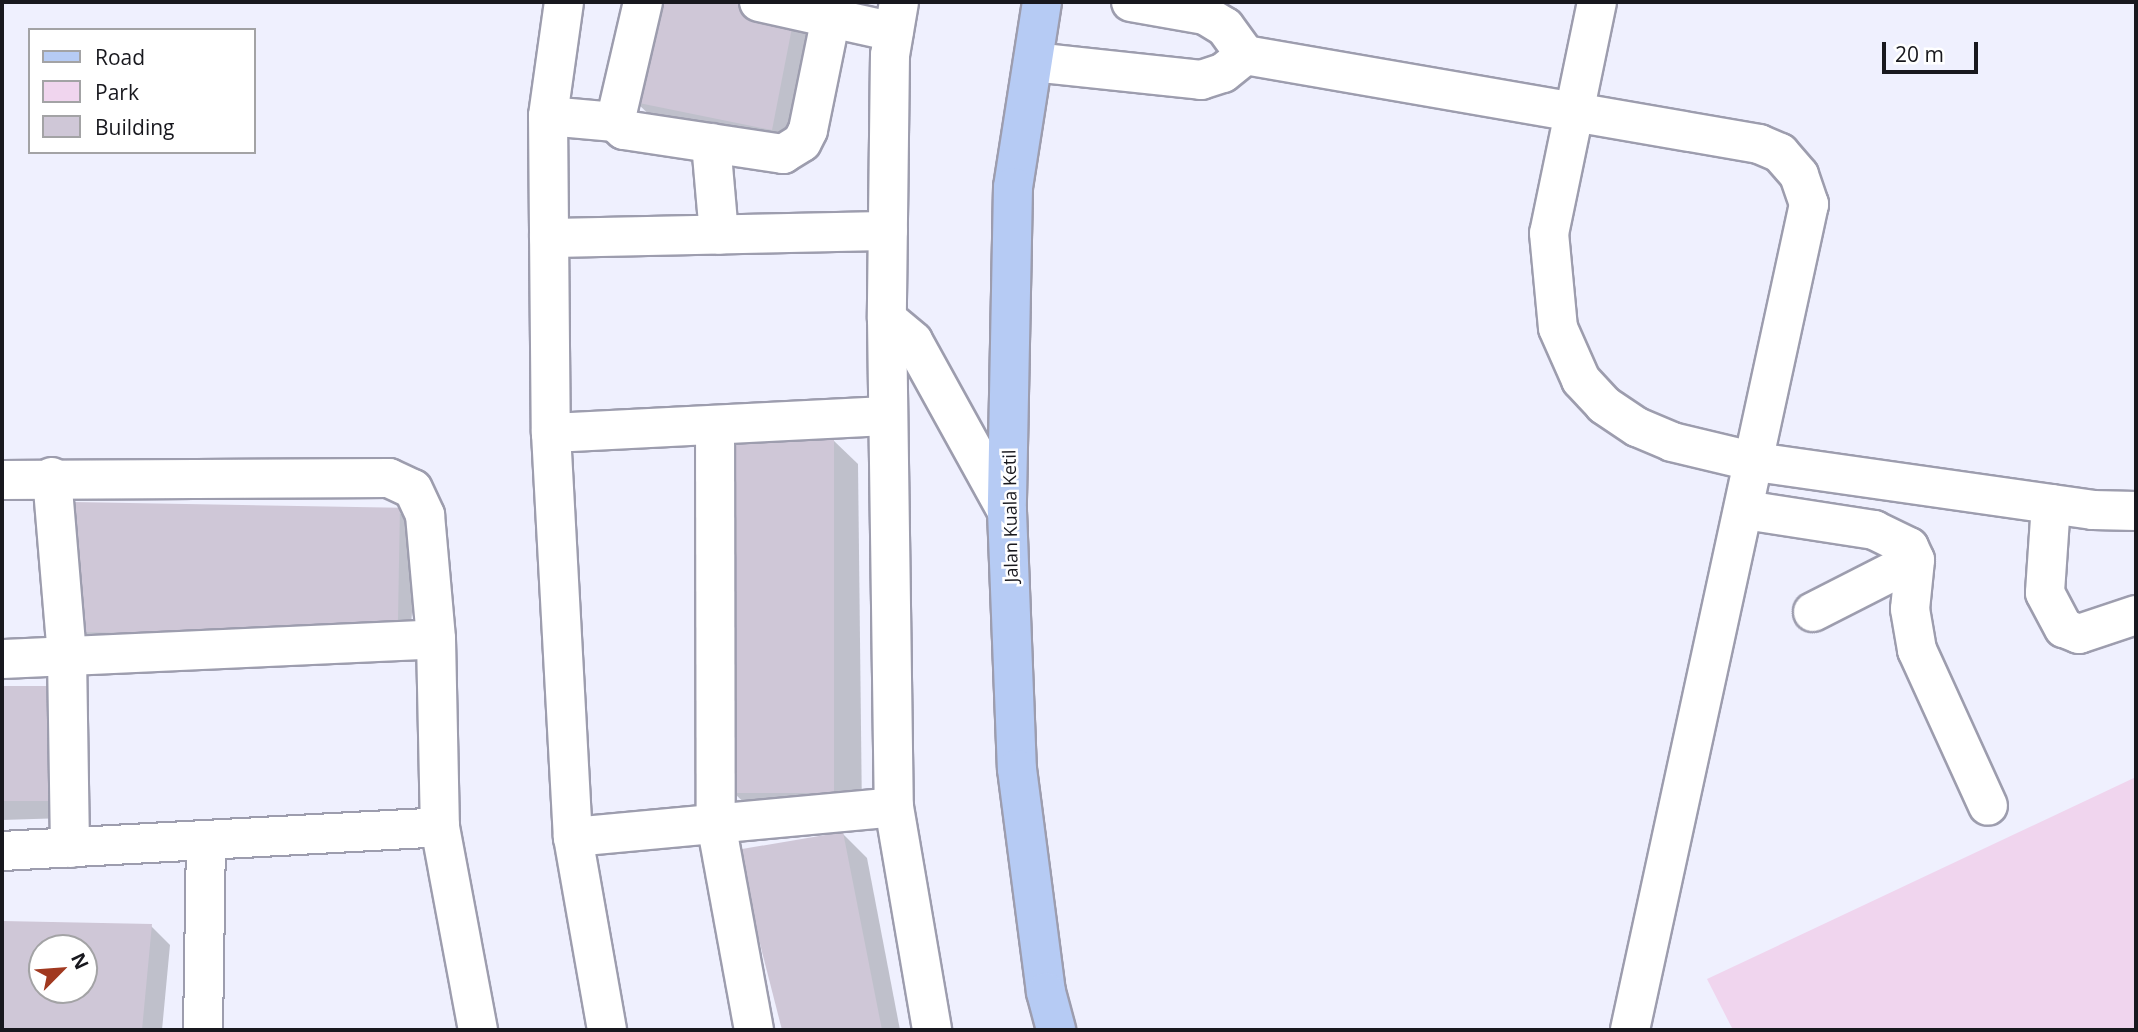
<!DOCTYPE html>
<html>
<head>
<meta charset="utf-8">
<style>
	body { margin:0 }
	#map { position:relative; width:2138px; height:1032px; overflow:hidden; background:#eff0fe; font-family:"Open Sans",sans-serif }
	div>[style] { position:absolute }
	.green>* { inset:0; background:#f0d5ee }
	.shadow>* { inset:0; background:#0003 }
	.building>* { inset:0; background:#cfc7d7; transform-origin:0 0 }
	.roads { filter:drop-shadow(2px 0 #9d9dae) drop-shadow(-2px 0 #9d9dae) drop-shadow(0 2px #9d9dae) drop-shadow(0 -2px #9d9dae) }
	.minor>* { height:38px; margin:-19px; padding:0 19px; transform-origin:19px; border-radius:19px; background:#fff }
	.major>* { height:38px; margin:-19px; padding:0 19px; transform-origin:19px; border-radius:19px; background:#b6cbf4 }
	span { translate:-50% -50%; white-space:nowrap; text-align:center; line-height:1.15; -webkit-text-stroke:5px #fff; paint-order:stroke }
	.street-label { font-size:18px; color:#18181e }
	.frame { position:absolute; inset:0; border:4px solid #18181e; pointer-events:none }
	.legend { position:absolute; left:28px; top:28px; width:228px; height:126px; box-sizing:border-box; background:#fff; border:2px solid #a3a3a5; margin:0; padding:9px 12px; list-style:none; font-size:21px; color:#18181e }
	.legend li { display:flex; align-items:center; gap:14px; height:35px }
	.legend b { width:35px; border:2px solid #a3a3a5 }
	.north { position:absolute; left:28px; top:934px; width:70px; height:70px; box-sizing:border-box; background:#fff; border:2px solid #a3a3a5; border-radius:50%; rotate:65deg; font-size:19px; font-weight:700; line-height:28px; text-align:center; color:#18181e }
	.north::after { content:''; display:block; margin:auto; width:24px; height:32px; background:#a13920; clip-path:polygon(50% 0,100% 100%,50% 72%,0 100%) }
	.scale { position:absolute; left:1882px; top:42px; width:96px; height:32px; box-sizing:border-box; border:4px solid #18181e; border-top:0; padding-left:9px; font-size:21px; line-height:24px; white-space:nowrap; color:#18181e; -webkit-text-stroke:5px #fff; paint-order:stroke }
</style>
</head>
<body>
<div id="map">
	<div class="green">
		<i style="clip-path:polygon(2136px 777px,2136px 1030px,1733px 1030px,1707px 979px)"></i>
	</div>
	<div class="shadow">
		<i style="clip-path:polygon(656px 2px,825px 2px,796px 153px,661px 126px,636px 102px)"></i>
		<i style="clip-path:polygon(833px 440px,858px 464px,862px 816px,759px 817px,734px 793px)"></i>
		<i style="clip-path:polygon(399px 512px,418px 531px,409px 653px,95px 650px,77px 631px)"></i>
		<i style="clip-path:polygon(2px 687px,49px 688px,66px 818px,2px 820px)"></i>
		<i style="clip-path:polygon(843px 834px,867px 858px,900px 1030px,783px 1030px,738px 852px)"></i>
		<i style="clip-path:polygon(evenodd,2px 922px,151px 926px,170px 945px,162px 1030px,2px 1030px,2px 922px,42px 948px,84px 948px,84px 990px,42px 990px,42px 948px)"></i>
	</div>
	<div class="building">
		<i style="clip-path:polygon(654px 2px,797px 2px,772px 130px,634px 102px)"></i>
		<i style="left:729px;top:438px;width:105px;height:355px"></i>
		<i style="left:73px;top:502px;width:327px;height:130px;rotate:1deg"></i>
		<i style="left:2px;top:686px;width:48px;height:115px"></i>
		<i style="clip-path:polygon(843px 832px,882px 1030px,782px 1030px,736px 850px)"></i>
		<i style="clip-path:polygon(evenodd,2px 921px,152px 924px,142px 1030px,2px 1030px,2px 921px,42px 948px,84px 948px,84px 990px,42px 990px,42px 948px)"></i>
	</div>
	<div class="roads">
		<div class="minor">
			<i style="left:564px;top:2px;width:115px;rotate:98deg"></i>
			<i style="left:548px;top:116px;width:317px;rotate:89.5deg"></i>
			<i style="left:551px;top:433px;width:405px;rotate:86.9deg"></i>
			<i style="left:573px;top:837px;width:196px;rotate:80deg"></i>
			<i style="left:643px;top:2px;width:123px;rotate:103.1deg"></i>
			<i style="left:615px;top:122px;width:12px;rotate:42deg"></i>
			<i style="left:624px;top:130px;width:161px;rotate:8.6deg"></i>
			<i style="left:783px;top:154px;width:22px;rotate:-32deg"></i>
			<i style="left:802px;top:142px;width:13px;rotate:-63deg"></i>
			<i style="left:808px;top:130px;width:131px;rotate:-78.5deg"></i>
			<i style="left:759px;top:2px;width:138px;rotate:12.5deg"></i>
			<i style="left:899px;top:2px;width:54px;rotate:99.6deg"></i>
			<i style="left:890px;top:55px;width:264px;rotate:90.7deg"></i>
			<i style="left:887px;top:319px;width:488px;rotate:89.2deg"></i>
			<i style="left:894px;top:807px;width:226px;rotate:80.3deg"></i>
			<i style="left:1131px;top:2px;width:75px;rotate:10deg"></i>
			<i style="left:1205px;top:15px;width:23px;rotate:31deg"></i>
			<i style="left:1225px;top:27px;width:34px;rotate:54deg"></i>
			<i style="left:1245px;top:55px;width:522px;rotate:9.82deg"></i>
			<i style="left:1759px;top:144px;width:23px;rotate:23deg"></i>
			<i style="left:1780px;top:153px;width:29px;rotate:49deg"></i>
			<i style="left:1799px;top:175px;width:31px;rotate:71deg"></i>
			<i style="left:1809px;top:204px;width:845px;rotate:102.23deg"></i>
			<i style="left:1597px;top:2px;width:236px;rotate:101.7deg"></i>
			<i style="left:1549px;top:233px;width:95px;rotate:84.6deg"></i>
			<i style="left:1558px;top:328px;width:57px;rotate:66.1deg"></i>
			<i style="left:1581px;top:380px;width:34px;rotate:47deg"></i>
			<i style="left:1604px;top:405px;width:40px;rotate:34deg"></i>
			<i style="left:1637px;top:427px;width:38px;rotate:23deg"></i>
			<i style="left:1672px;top:442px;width:86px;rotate:13.4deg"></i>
			<i style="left:1756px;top:462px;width:340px;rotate:8.1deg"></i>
			<i style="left:2093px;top:510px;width:43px;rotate:1.3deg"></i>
			<i style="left:1033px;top:62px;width:169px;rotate:6.1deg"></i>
			<i style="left:1201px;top:80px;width:23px;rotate:-18deg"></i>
			<i style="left:1223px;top:73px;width:28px;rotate:-39deg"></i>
			<i style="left:548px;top:116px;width:67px;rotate:5.1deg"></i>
			<i style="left:711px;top:143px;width:92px;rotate:85deg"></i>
			<i style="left:549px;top:238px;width:339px;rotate:-1.2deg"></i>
			<i style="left:887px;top:319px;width:34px;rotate:40deg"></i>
			<i style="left:913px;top:341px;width:194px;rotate:61.1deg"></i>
			<i style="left:715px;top:425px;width:398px;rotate:89.9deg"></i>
			<i style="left:716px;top:823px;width:210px;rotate:79.6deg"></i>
			<i style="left:551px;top:433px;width:336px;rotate:-2.9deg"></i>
			<i style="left:52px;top:477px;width:180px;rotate:85.2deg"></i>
			<i style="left:67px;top:656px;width:192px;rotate:89.1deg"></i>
			<i style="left:2px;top:480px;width:387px;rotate:-0.3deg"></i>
			<i style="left:389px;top:478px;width:26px;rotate:25deg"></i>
			<i style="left:413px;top:489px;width:29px;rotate:65deg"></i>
			<i style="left:425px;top:515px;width:124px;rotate:84.9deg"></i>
			<i style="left:436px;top:639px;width:188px;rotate:88.8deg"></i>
			<i style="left:440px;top:827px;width:207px;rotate:79.4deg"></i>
			<i style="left:2051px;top:504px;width:89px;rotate:93.9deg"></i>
			<i style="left:2045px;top:593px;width:40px;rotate:62deg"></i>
			<i style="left:2064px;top:628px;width:16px;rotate:22deg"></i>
			<i style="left:2079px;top:634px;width:60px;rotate:-18.4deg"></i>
			<i style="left:1745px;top:510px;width:131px;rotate:8.8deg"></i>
			<i style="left:1874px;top:530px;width:39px;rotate:26deg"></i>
			<i style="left:1909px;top:547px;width:14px;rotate:65deg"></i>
			<i style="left:1915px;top:560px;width:49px;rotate:95.8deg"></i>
			<i style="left:1910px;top:609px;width:42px;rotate:80.3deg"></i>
			<i style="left:1917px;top:650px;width:171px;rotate:65.5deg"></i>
			<i style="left:1813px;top:612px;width:114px;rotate:-27deg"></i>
			<i style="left:2px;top:659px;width:434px;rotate:-2.6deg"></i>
			<i style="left:573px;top:837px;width:322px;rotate:-5.3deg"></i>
			<i style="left:2px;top:851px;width:439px;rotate:-3.1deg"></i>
			<i style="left:203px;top:1030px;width:188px;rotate:-89.1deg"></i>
		</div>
		<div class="major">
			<i style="left:1042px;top:2px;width:187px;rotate:98.9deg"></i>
			<i style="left:1013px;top:187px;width:324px;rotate:91.1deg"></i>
			<i style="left:1007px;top:511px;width:258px;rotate:87.8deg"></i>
			<i style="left:1017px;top:769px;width:225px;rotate:82.6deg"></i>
			<i style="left:1046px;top:992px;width:39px;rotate:75deg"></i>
		</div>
	</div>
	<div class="street-label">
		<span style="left:1010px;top:516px;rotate:-91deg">Jalan Kuala Ketil</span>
	</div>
	<div class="frame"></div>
	<ul class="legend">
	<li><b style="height:9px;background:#b6cbf4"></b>Road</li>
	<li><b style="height:19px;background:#f0d5ee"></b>Park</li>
	<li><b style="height:19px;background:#cfc7d7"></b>Building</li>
	</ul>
	<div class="north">N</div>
	<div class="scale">20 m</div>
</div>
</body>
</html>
